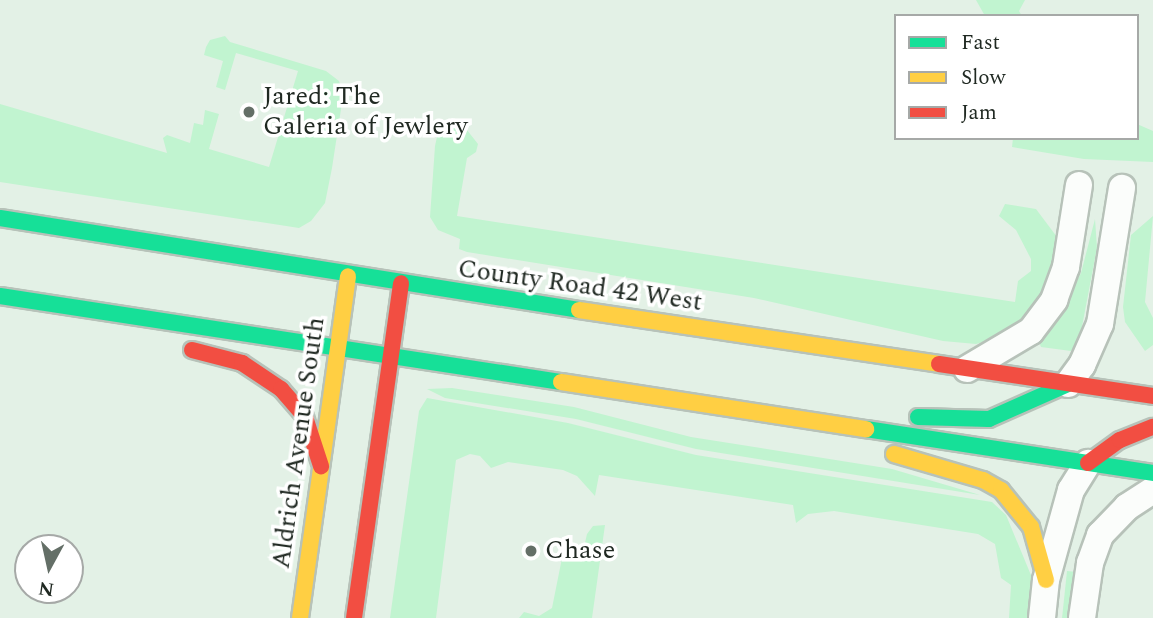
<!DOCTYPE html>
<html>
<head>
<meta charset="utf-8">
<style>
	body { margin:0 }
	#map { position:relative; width:1153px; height:618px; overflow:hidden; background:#e3f1e6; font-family:Spectral,serif }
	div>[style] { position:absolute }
	.green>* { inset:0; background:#c1f4d0; transform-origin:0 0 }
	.roads { filter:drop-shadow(2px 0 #b7c2b9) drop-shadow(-2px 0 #b7c2b9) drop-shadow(0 2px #b7c2b9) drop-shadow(0 -2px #b7c2b9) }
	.street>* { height:26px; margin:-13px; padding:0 13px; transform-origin:13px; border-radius:13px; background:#fbfdfb }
	.fast>* { height:16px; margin:-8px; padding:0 8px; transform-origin:8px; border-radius:8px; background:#16e098 }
	.slow>* { height:16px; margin:-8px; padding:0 8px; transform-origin:8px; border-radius:8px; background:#ffcf43 }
	.jam>* { height:16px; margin:-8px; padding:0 8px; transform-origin:8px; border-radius:8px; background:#f24e42 }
	.dots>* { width:19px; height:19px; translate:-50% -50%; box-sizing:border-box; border:4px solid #fff; border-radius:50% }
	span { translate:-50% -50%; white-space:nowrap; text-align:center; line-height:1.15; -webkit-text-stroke:7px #fff; paint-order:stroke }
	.poi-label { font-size:26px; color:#202922 }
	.left { translate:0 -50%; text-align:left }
	.street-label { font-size:26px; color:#202922 }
	.legend { position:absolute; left:894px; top:14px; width:245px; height:126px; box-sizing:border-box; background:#fff; border:2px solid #a6a9a7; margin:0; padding:9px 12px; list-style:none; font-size:21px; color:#202922 }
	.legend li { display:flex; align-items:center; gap:14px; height:35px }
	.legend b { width:35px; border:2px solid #a6a9a7 }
	.north { position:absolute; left:14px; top:534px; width:70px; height:70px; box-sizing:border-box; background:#fff; border:2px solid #a6a9a7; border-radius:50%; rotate:188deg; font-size:19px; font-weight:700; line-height:28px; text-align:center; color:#202922 }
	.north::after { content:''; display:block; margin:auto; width:24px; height:32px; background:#646f67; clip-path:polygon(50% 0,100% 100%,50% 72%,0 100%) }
</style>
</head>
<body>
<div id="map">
	<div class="green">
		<i style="clip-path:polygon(976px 0,1025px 0,1019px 11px,1022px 16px,985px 16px)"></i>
		<i style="clip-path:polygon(225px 36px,230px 42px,326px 71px,339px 81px,343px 96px,332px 168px,325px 203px,311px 221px,299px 228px,0 182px,0 104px,167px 153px,163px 138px,167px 135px,190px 143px,194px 123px,203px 125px,205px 110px,219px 114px,209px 149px,269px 167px,298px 71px,236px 53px,225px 90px,216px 87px,223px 61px,204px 55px,206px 47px,210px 40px)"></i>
		<i style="clip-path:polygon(447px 120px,463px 125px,478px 144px,476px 152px,467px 158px,457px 216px,1015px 302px,1018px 281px,1031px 271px,1031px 259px,1016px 230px,999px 216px,1005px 204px,1036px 209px,1057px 237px,1046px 294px,1018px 327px,994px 339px,976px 344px,943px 341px,754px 298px,467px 252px,459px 249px,460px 239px,438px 230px,430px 217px,435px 146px,438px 132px)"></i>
		<i style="clip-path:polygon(1137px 124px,1153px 131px,1153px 162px,1084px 159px,1012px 147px,1013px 138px,1137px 138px)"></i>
		<i style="clip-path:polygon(1153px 216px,1145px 302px,1153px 318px,1153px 345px,1145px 351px,1125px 322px,1123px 307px,1131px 235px)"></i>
		<i style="clip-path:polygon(1095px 219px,1097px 248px,1080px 337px,1071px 351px,1041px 347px,1038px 340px,1054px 323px,1081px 273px)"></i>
		<i style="clip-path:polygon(452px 388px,574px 407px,691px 437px,892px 469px,980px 495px,696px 449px,576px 419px,445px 398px,427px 389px)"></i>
		<i style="clip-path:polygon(427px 398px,568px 423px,696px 455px,992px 502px,1006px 515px,1033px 580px,1030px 618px,1009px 618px,1011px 585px,1001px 578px,995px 544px,978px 534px,834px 511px,808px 514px,796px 523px,793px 505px,599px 475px,595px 496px,577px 476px,563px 470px,508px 462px,491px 468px,480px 456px,470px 454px,456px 460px,436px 618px,390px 618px,419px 411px)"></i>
		<i style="clip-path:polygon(605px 525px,592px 618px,519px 618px,524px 612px,539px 616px,552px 608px,562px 558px,581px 560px,587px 534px,593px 526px)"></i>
		<i style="left:1067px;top:571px;width:10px;height:48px;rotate:6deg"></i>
	</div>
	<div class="roads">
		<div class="street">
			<i style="left:967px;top:369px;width:74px;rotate:-30.7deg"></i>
			<i style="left:1031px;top:331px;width:39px;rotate:-53deg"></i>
			<i style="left:1054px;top:300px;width:35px;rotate:-70deg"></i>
			<i style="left:1066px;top:267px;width:83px;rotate:-81deg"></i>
			<i style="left:1068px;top:384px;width:24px;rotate:-54deg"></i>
			<i style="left:1082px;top:365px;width:45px;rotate:-66.3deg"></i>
			<i style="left:1100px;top:324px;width:138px;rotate:-80.8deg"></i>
			<i style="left:1042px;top:618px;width:38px;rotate:-84deg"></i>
			<i style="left:1046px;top:580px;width:93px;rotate:-74.5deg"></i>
			<i style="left:1071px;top:490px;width:32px;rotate:-58deg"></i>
			<i style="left:1082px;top:618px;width:56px;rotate:-81.7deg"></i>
			<i style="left:1090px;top:563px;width:30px;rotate:-70deg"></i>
			<i style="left:1100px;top:535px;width:39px;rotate:-46deg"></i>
			<i style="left:1127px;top:507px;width:31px;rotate:-33deg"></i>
		</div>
		<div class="fast">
			<i style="left:0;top:218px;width:586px;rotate:9.03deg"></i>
			<i style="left:0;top:296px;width:568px;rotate:8.72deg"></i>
			<i style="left:918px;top:417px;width:71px;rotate:1.6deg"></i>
			<i style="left:989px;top:419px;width:86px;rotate:-23.9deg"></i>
			<i style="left:866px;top:429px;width:290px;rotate:8.7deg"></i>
		</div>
		<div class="slow">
			<i style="left:579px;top:310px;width:364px;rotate:8.5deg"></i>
			<i style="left:561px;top:382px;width:309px;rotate:8.8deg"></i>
			<i style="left:894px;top:454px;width:93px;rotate:16.3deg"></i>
			<i style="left:983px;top:480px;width:21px;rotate:29deg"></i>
			<i style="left:1001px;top:490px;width:48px;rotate:51deg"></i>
			<i style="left:1031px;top:527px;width:55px;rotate:74.2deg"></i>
			<i style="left:300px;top:618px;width:345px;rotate:-82deg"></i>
		</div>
		<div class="jam">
			<i style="left:192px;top:350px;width:52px;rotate:14.6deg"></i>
			<i style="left:242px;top:363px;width:47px;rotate:33.7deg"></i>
			<i style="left:281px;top:389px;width:37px;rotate:49deg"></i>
			<i style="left:305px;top:417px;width:52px;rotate:71.9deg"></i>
			<i style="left:939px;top:364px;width:216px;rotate:8.5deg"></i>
			<i style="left:1088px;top:463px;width:39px;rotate:-36deg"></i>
			<i style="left:1120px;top:440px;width:35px;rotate:-22deg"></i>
			<i style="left:354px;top:618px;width:338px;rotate:-82deg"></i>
		</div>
	</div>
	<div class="dots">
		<i style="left:249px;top:112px;background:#646f67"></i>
		<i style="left:531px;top:551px;background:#646f67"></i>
	</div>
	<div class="poi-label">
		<span class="left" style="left:263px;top:112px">Jared: The<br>Galeria of Jewlery</span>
		<span class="left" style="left:545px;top:551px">Chase</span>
	</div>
	<div class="street-label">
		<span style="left:580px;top:286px;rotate:8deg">County Road 42 West</span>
		<span style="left:299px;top:443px;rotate:-82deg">Aldrich Avenue South</span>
	</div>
	<ul class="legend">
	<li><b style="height:9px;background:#16e098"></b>Fast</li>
	<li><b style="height:9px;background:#ffcf43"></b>Slow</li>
	<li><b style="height:9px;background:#f24e42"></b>Jam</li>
	</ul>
	<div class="north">N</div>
</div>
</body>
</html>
